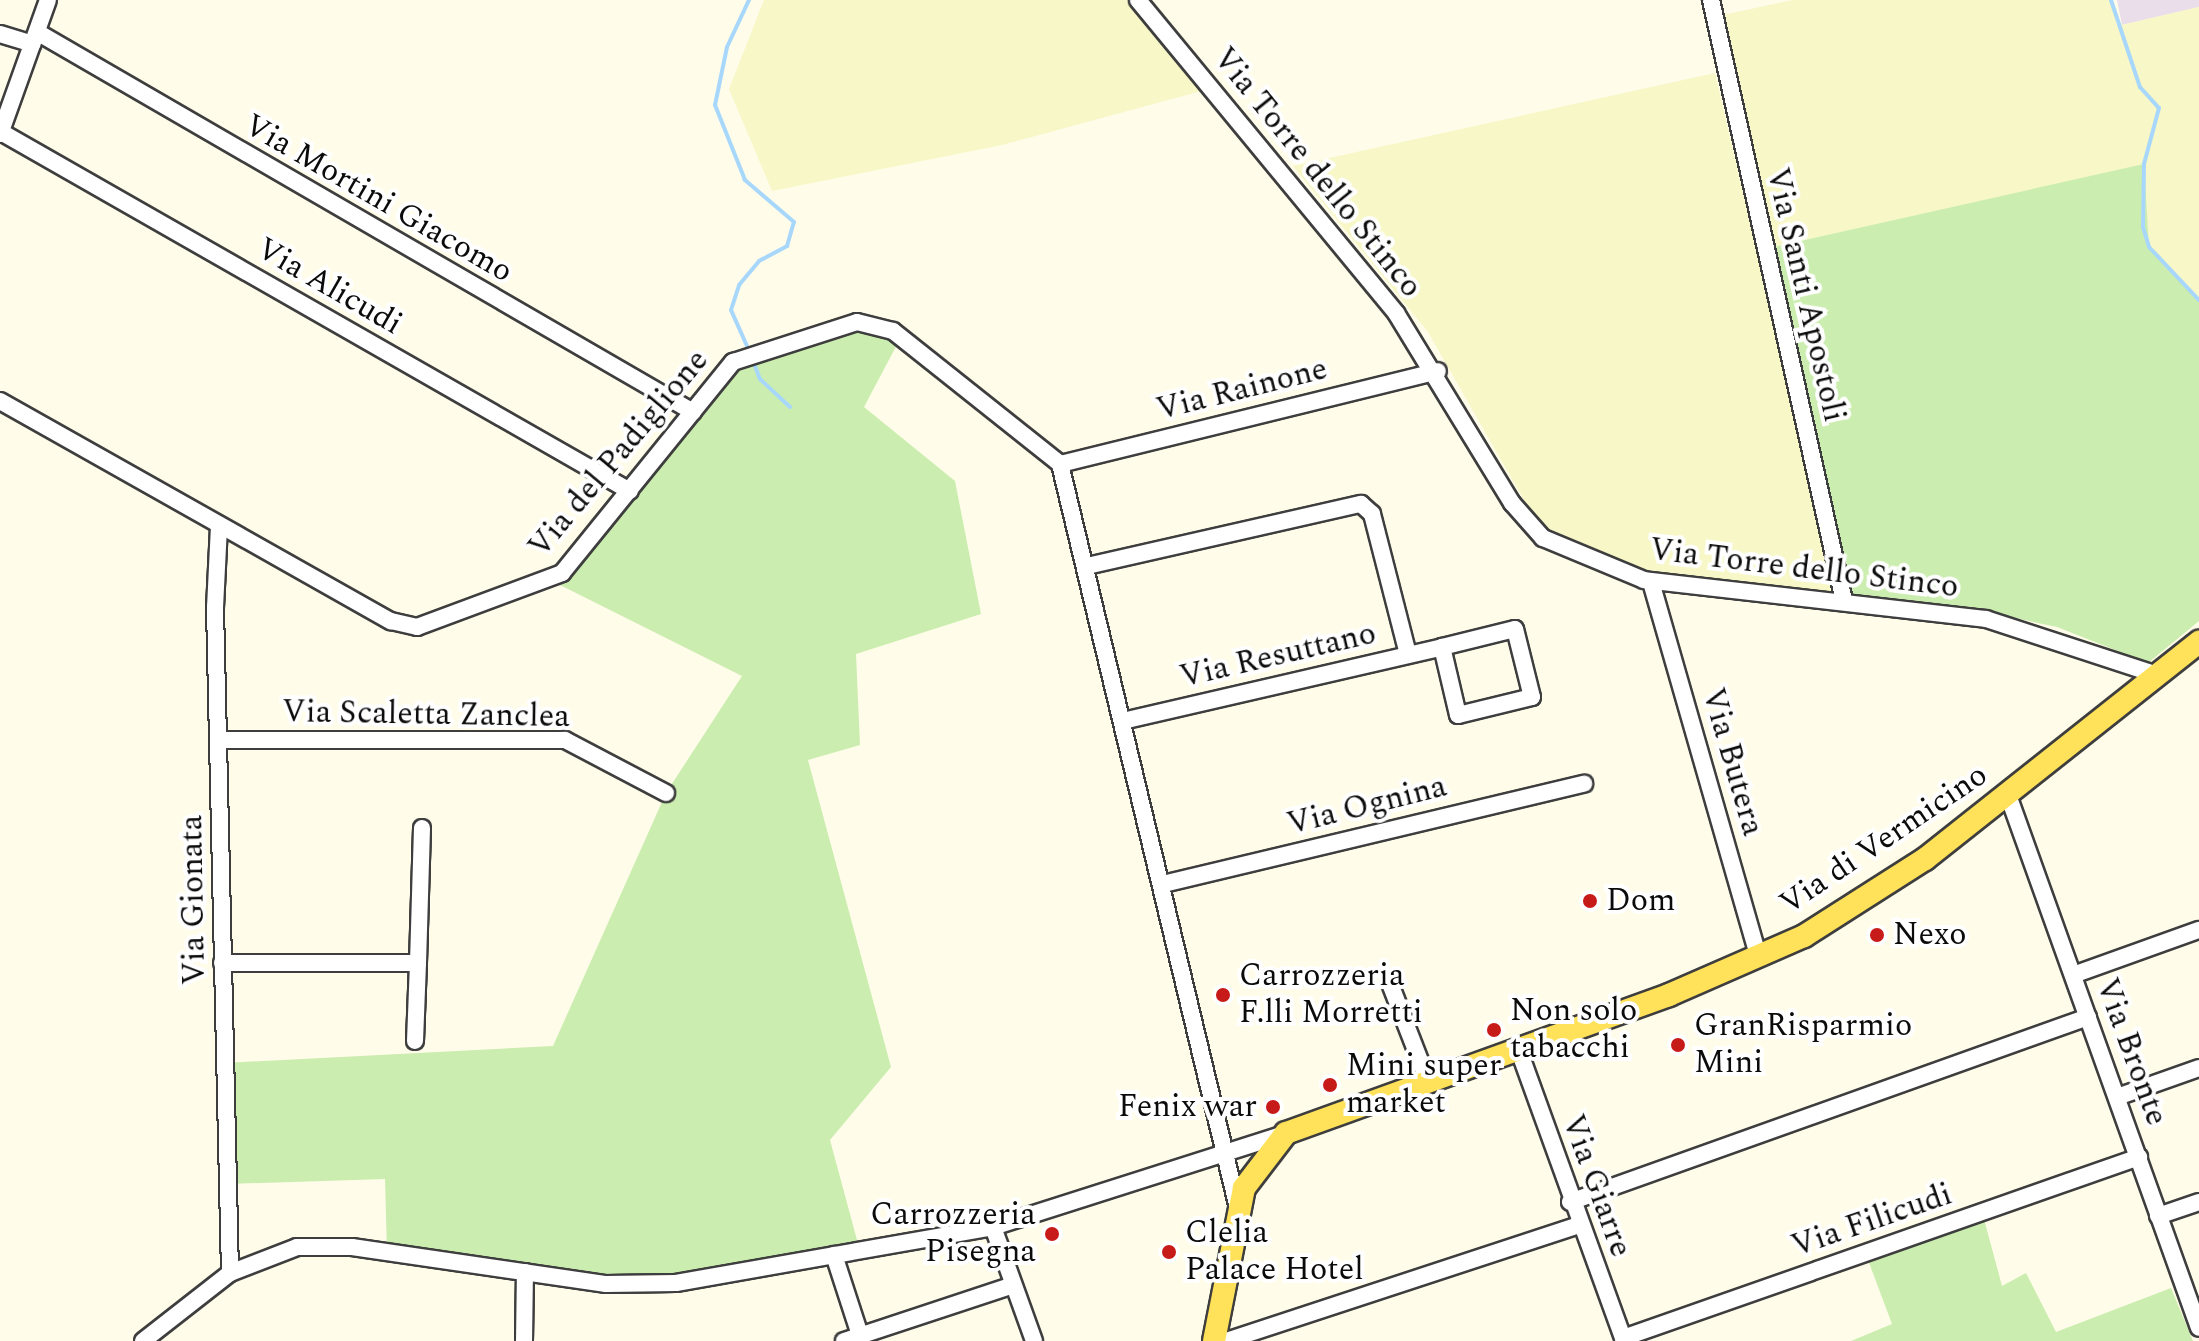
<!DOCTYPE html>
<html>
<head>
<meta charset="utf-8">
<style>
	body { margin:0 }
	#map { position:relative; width:2199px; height:1341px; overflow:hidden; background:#fffce9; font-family:Spectral,serif }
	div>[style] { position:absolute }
	.industrial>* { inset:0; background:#ebdeeb }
	.farmland>* { inset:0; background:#f7f7c7 }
	.green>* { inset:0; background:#cbedaf }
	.stream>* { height:4px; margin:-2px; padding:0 2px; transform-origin:2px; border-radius:2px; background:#a8d7fc }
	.roads { filter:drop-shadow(2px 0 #3e3e3e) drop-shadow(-2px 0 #3e3e3e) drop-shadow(0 2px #3e3e3e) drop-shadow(0 -2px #3e3e3e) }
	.minor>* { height:16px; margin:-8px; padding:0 8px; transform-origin:8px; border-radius:8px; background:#fff }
	.major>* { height:22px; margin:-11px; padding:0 11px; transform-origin:11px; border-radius:11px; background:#ffe259 }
	.dots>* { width:22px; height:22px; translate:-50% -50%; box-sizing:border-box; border:4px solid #fff; border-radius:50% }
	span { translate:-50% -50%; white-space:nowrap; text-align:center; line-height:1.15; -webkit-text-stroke:8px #fff; paint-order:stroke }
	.street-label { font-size:32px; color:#0b0b0b }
	.poi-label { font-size:32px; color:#0b0b0b }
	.left { translate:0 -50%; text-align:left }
	.right { translate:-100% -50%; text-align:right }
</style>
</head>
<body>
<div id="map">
	<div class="industrial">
		<i style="clip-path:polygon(2117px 0,2199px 0,2199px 7px,2122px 25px)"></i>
	</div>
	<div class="farmland">
		<i style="clip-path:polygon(764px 0,1129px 0,1205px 90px,1002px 145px,772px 191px,729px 89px)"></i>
		<i style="clip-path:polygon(1793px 0,2111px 0,2117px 26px,2199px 7px,2199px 300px,2149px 247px,2144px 165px,1769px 248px,1718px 16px)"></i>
		<i style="clip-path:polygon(1715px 73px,1835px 587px,1835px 595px,1646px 572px,1564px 541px,1533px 516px,1428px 332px,1293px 166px)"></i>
	</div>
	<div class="green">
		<i style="clip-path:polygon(2144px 164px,2149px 247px,2199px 300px,2199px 621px,2148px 663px,2057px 627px,1968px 608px,1847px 598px,1769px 248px)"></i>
		<i style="clip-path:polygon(862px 321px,901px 337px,864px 407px,955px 481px,981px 614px,856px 654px,860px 745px,808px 760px,891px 1067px,830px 1140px,860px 1251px,665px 1284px,387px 1252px,385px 1179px,227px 1184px,224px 1063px,553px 1046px,666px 793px,742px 676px,552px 581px,718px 376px)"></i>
		<i style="clip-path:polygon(1984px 1219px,2002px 1286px,2026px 1273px,2056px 1332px,2171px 1288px,2193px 1341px,1851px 1341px,1892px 1324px,1868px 1260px)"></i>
	</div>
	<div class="stream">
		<i style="left:2111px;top:0;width:92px;rotate:71.6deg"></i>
		<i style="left:2140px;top:87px;width:28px;rotate:48deg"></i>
		<i style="left:2159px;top:108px;width:58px;rotate:105deg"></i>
		<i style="left:2144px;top:164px;width:63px;rotate:90.9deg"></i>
		<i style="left:2143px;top:227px;width:21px;rotate:73deg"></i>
		<i style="left:2149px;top:247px;width:73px;rotate:46.7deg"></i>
		<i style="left:747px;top:346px;width:39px;rotate:-114deg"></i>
		<i style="left:731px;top:310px;width:26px;rotate:-72deg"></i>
		<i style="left:739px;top:285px;width:31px;rotate:-50deg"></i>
		<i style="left:759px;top:261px;width:32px;rotate:-28deg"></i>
		<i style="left:787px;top:246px;width:25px;rotate:-74deg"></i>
		<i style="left:794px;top:222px;width:65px;rotate:-139.4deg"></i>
		<i style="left:745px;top:180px;width:81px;rotate:-111.8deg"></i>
		<i style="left:715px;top:105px;width:59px;rotate:-78.3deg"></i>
		<i style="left:727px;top:47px;width:52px;rotate:-64.9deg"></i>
		<i style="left:753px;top:361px;width:19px;rotate:69deg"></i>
		<i style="left:760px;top:379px;width:41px;rotate:43deg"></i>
	</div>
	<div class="roads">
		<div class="minor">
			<i style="left:1138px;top:0;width:406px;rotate:50.5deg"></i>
			<i style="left:1396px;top:313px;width:223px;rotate:58.6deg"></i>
			<i style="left:1512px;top:503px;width:47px;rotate:48.5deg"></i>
			<i style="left:1543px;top:538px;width:109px;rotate:22.6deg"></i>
			<i style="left:1644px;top:580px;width:344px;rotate:6.5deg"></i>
			<i style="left:1986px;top:619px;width:180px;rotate:18.1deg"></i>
			<i style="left:1711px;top:0;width:616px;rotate:77.52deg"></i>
			<i style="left:37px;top:32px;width:758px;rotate:30.08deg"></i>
			<i style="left:0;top:34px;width:34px;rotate:17deg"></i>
			<i style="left:1px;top:132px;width:724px;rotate:29.72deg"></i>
			<i style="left:0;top:134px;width:142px;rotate:-70.3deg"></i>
			<i style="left:0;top:401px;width:449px;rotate:29.4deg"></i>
			<i style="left:391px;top:621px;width:27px;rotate:13deg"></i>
			<i style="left:417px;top:627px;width:155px;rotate:-20.4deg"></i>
			<i style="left:562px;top:573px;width:272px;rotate:-51deg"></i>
			<i style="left:733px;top:362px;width:130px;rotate:-17.9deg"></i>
			<i style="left:857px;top:322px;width:37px;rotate:14deg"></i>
			<i style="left:893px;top:331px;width:213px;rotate:38.5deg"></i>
			<i style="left:1060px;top:464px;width:765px;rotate:76.55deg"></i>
			<i style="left:1060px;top:464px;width:389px;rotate:-13.8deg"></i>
			<i style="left:219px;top:526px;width:81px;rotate:92.8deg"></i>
			<i style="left:215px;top:607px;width:666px;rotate:88.71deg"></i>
			<i style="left:1087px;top:566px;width:281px;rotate:-12.8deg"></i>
			<i style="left:1361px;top:504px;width:15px;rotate:42deg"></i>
			<i style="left:1372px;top:514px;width:145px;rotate:75.6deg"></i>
			<i style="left:1651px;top:582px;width:391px;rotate:74deg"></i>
			<i style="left:1515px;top:629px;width:70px;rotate:76deg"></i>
			<i style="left:1532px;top:697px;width:76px;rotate:166.3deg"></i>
			<i style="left:1458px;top:715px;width:70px;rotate:-103.2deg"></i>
			<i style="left:1442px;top:647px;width:75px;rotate:-13.9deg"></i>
			<i style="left:1127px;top:720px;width:323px;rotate:-13deg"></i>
			<i style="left:220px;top:740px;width:345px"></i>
			<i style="left:565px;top:740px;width:114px;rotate:27.7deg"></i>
			<i style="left:2008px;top:795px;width:566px;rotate:70.28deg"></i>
			<i style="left:1163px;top:884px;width:433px;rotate:-13.4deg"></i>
			<i style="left:222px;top:963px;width:196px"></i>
			<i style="left:418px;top:963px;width:135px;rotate:-88.3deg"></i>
			<i style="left:2073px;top:975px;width:134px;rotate:-19.7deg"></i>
			<i style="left:1391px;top:986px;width:100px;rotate:68.8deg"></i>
			<i style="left:415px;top:1041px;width:78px;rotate:-87.8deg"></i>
			<i style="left:1518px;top:1048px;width:312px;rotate:70.1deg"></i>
			<i style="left:2117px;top:1097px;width:87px;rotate:-19.5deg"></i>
			<i style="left:1570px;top:1202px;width:550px;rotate:-19.65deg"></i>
			<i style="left:2158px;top:1216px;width:43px;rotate:-18.9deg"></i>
			<i style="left:993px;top:1227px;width:121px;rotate:70.2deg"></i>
			<i style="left:834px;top:1255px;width:84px;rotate:72deg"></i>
			<i style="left:1623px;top:1338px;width:547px;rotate:-19.33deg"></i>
			<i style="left:143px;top:1341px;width:110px;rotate:-38deg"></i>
			<i style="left:230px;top:1273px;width:72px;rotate:-21.2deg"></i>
			<i style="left:297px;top:1247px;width:55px"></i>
			<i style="left:352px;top:1247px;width:257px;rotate:8.3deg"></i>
			<i style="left:606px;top:1284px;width:70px;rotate:-0.8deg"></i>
			<i style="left:676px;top:1283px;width:322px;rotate:-10deg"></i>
			<i style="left:993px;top:1227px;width:305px;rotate:-17.7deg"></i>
			<i style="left:524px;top:1341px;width:69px;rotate:-89.2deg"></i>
			<i style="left:844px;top:1341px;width:178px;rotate:-18.3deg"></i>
			<i style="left:1226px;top:1341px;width:372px;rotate:-18.2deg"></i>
		</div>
		<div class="major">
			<i style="left:1214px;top:1341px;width:156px;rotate:-78.9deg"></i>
			<i style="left:1244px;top:1188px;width:69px;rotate:-52.6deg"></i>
			<i style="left:1286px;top:1133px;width:407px;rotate:-19.8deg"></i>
			<i style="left:1669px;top:995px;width:147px;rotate:-23.6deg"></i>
			<i style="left:1804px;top:936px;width:143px;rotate:-32.5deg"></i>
			<i style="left:1925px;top:859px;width:350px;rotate:-38.4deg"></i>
		</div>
	</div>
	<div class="dots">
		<i style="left:1590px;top:901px;background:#c61b18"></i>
		<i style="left:1877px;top:935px;background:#c61b18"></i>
		<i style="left:1223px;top:995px;background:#c61b18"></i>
		<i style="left:1494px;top:1030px;background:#c61b18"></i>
		<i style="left:1678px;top:1045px;background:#c61b18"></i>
		<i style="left:1330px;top:1085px;background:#c61b18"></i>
		<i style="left:1273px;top:1107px;background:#c61b18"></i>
		<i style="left:1052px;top:1234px;background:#c61b18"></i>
		<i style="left:1169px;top:1252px;background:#c61b18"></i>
	</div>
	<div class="street-label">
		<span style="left:1317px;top:173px;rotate:51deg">Via Torre dello Stinco</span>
		<span style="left:378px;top:199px;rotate:30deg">Via Mortini Giacomo</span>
		<span style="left:329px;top:287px;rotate:30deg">Via Alicudi</span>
		<span style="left:1805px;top:295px;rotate:77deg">Via Santi Apostoli</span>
		<span style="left:1242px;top:390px;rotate:-14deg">Via Rainone</span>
		<span style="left:619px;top:454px;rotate:-50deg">Via del Padiglione</span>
		<span style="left:1804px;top:569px;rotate:7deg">Via Torre dello Stinco</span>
		<span style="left:1278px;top:656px;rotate:-13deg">Via Resuttano</span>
		<span style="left:426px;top:715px;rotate:1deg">Via Scaletta Zanclea</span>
		<span style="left:1732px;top:762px;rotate:74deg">Via Butera</span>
		<span style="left:1367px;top:806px;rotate:-14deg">Via Ognina</span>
		<span style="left:1884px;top:840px;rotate:-34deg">Via di Vermicino</span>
		<span style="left:194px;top:900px;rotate:-91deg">Via Gionata</span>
		<span style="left:2131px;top:1052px;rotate:70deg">Via Bronte</span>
		<span style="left:1596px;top:1186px;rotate:70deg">Via Giarre</span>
		<span style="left:1872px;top:1221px;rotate:-19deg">Via Filicudi</span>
	</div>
	<div class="poi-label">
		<span class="left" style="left:1606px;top:901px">Dom</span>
		<span class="left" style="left:1893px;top:935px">Nexo</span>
		<span class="left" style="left:1239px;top:995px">Carrozzeria<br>F.lli Morretti</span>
		<span class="left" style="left:1510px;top:1030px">Non solo<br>tabacchi</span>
		<span class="left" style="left:1694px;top:1045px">GranRisparmio<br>Mini</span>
		<span class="left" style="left:1346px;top:1085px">Mini super<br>market</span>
		<span class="right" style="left:1257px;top:1107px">Fenix war</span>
		<span class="right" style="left:1036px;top:1234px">Carrozzeria<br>Pisegna</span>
		<span class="left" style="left:1185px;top:1252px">Clelia<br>Palace Hotel</span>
	</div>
</div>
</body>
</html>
